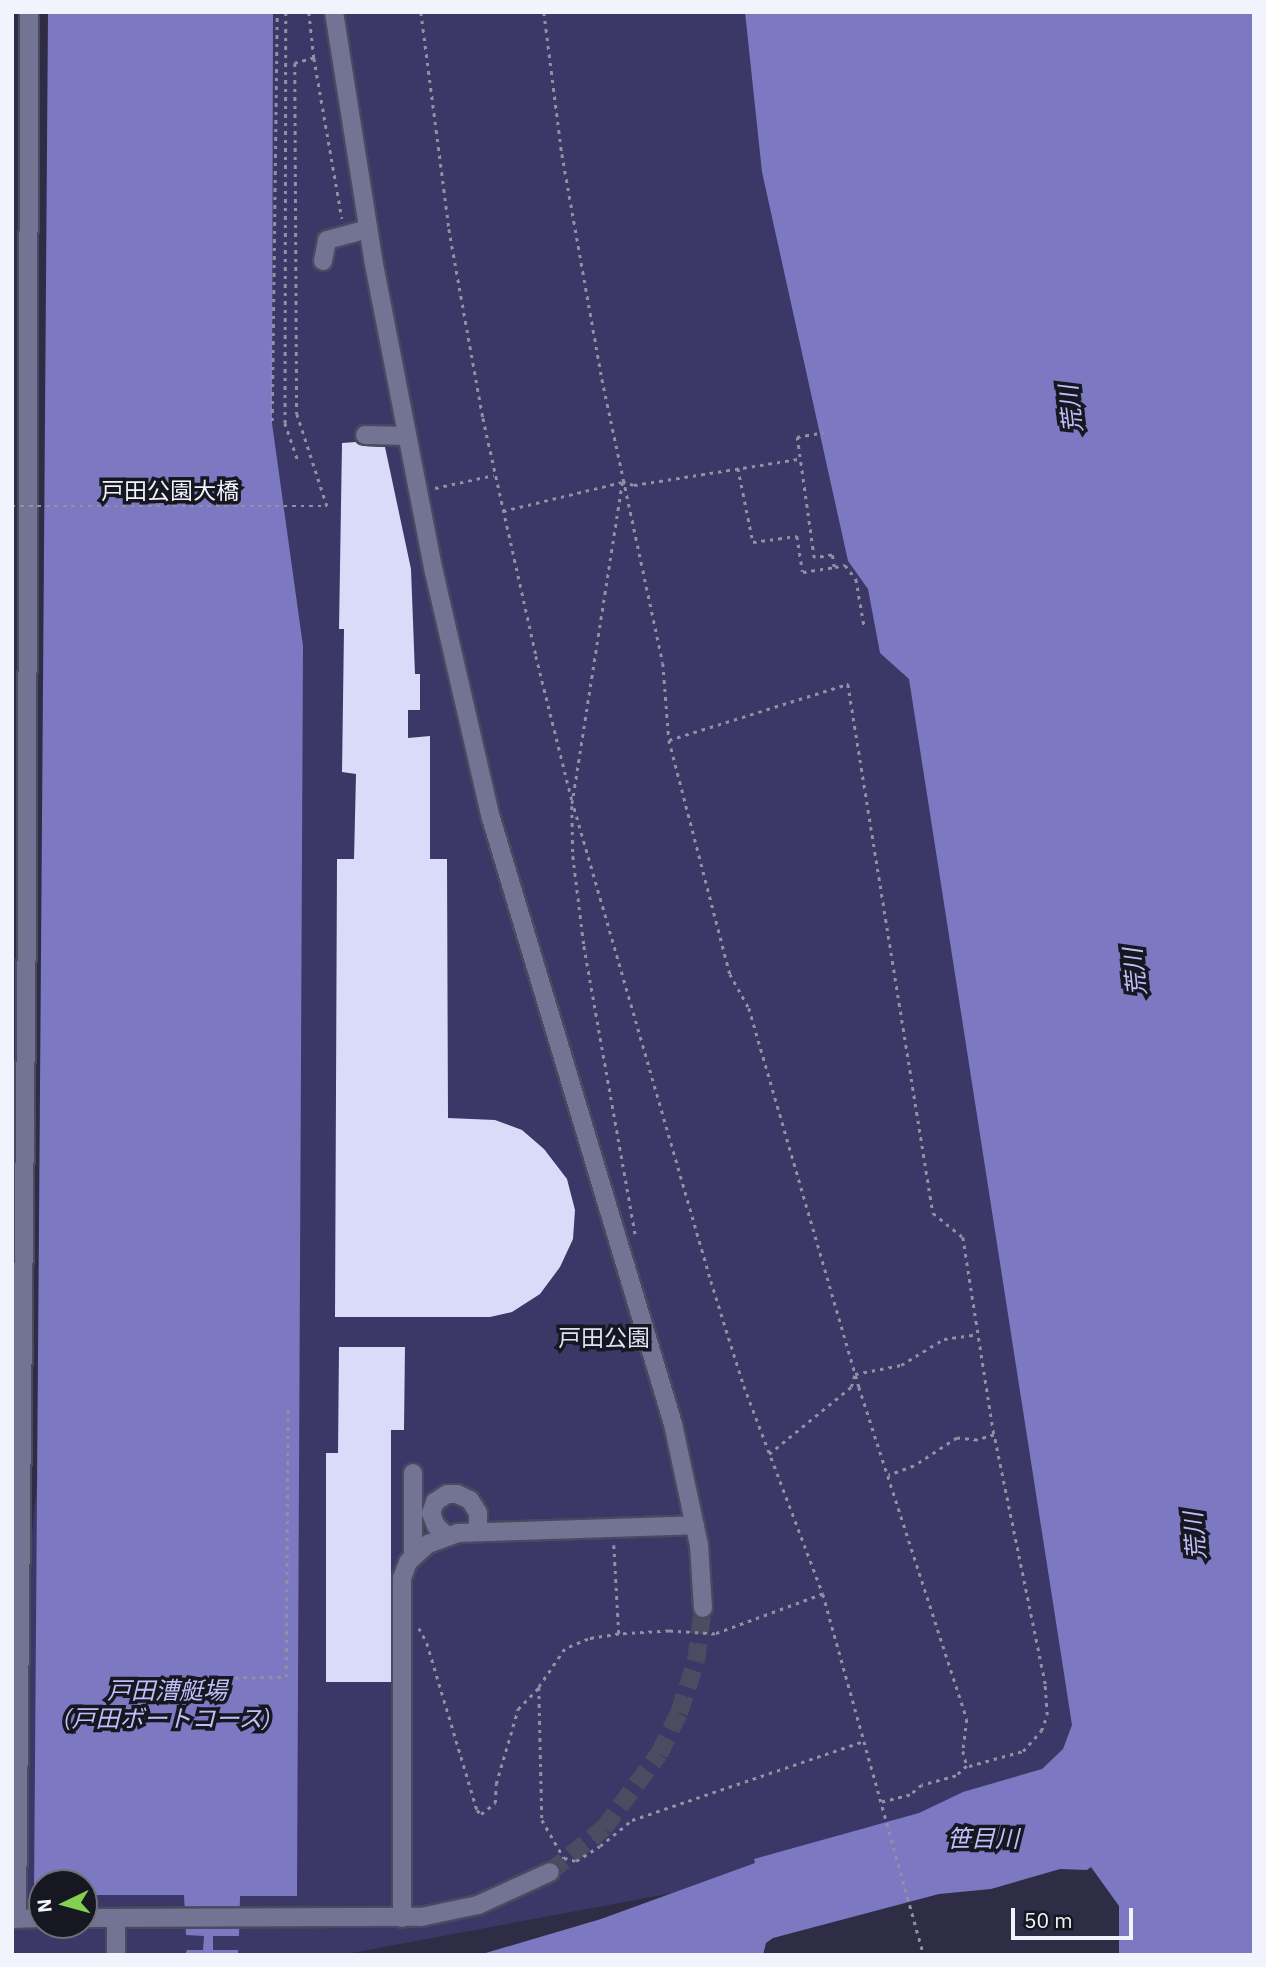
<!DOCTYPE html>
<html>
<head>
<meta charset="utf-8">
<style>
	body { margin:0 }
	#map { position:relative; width:1266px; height:1967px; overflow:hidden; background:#2e2d45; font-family:"IBM Plex Sans","Noto Sans JP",sans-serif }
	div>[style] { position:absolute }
	.green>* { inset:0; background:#3b3766 }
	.water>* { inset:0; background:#7c78c1 }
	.building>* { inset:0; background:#dadaf9 }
	.minor-tunnel>* { height:18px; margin-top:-9px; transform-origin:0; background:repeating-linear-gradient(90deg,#4c4b61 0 18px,transparent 0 27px) }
	.path>* { height:2.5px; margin-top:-1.25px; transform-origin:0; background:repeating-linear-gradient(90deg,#9291a2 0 3.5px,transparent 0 8.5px) }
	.roads { filter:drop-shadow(2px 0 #4a495f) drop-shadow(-2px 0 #4a495f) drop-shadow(0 2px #4a495f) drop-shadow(0 -2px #4a495f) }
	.minor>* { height:18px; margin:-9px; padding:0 9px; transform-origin:9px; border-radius:9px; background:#737393 }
	.path-bridge>* { height:2.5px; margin-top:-1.25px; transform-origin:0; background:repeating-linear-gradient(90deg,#9291a2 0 3.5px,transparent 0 8.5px) }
	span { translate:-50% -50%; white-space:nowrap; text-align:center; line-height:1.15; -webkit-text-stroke:7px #171721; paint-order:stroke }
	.street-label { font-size:23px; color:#f3f3fd }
	.park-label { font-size:23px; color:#e1e1f6 }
	.water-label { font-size:24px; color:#c0bffb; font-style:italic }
	.frame { position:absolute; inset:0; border:14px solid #f3f3fd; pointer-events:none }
	.north { position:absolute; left:28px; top:1869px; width:70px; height:70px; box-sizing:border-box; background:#171721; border:2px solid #6f6f79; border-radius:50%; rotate:265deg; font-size:19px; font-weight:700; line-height:28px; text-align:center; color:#f3f3fd }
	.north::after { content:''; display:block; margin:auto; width:24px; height:32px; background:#81d050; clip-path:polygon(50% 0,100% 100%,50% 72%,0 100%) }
	.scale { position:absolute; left:1011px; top:1908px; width:122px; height:32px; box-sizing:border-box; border:4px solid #f3f3fd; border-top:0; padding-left:9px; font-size:21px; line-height:24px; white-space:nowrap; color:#f3f3fd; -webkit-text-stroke:5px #171721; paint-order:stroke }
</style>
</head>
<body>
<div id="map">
	<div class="green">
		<i style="clip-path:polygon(evenodd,51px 12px,1009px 12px,1220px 1791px,341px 1955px,12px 1955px,18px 1686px,37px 1481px,51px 12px,42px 1883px,84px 1883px,84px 1925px,42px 1925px,42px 1883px)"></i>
	</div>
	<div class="water">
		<i style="clip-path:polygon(48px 12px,273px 12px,272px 423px,303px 646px,297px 1896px,240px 1896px,239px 1936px,213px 1936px,213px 1950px,238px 1950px,238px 1955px,185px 1955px,187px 1950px,203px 1950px,204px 1936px,186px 1935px,184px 1895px,84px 1895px,84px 1883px,42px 1883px,42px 1894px,34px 1894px)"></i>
		<i style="clip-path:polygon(745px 12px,1254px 12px,1254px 1955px,1119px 1955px,1119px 1906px,1091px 1867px,1087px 1870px,1060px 1869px,991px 1889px,939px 1894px,773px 1938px,766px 1943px,763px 1955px,479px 1955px,601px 1919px,755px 1863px,754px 1859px,919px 1813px,963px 1792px,1042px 1769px,1063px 1749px,1072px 1725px,909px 679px,880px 653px,868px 589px,848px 561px,762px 172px)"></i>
	</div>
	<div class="building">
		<i style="clip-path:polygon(356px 442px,364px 446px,385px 447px,411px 569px,415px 674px,420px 674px,420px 710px,408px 710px,408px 738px,430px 736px,430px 859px,447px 859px,448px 1118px,495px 1120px,522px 1130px,544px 1149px,567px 1179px,575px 1210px,573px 1239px,560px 1267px,540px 1294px,512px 1312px,490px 1317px,335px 1317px,337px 859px,354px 859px,356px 774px,342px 772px,344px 629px,339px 629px,342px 443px)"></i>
		<i style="clip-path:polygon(339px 1347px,405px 1347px,404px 1430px,391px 1430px,391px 1682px,326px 1682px,326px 1453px,338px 1453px)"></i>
	</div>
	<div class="minor-tunnel">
		<i style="left:550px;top:1872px;width:70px;rotate:-39.2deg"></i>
		<i style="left:604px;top:1828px;width:92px;rotate:-53.4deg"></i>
		<i style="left:659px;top:1754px;width:46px;rotate:-64deg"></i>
		<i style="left:679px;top:1713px;width:55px;rotate:-71.9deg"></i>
		<i style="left:696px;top:1661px;width:53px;rotate:-82.5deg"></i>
	</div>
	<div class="path">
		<i style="left:286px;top:12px;width:411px;rotate:90.1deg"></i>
		<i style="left:285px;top:423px;width:39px;rotate:71deg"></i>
		<i style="left:309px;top:12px;width:46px;rotate:83.8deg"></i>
		<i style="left:314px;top:58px;width:163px;rotate:80.1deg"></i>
		<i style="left:421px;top:12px;width:219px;rotate:82.6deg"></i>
		<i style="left:449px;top:229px;width:192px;rotate:79.8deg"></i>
		<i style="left:483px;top:418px;width:244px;rotate:77.4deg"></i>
		<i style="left:536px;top:656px;width:148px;rotate:76deg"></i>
		<i style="left:572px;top:800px;width:501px;rotate:73.88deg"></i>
		<i style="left:711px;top:1281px;width:110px;rotate:72.6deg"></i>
		<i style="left:744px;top:1386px;width:222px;rotate:69.2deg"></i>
		<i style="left:823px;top:1594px;width:375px;rotate:74.4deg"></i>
		<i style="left:544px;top:12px;width:143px;rotate:82.8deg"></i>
		<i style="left:562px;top:154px;width:229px;rotate:79.9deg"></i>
		<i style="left:602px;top:379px;width:290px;rotate:77.9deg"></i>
		<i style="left:663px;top:663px;width:77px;rotate:85.5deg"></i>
		<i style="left:669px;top:740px;width:242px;rotate:75.4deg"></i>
		<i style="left:730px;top:974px;width:39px;rotate:61deg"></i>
		<i style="left:749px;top:1008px;width:395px;rotate:73.8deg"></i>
		<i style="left:859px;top:1387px;width:349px;rotate:72deg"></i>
		<i style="left:967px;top:1719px;width:32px;rotate:97deg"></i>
		<i style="left:963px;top:1751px;width:16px;rotate:75deg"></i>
		<i style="left:967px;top:1766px;width:15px;rotate:138deg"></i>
		<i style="left:956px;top:1776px;width:35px;rotate:165deg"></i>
		<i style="left:922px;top:1785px;width:16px;rotate:140deg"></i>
		<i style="left:910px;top:1795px;width:29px;rotate:166deg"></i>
		<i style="left:314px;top:58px;width:20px;rotate:165deg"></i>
		<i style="left:295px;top:63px;width:351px;rotate:89.7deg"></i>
		<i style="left:297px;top:414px;width:97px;rotate:71.9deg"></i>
		<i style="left:272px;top:421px;width:409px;rotate:-89.3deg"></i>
		<i style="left:738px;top:468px;width:76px;rotate:78.5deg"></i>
		<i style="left:753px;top:542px;width:44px;rotate:-7.8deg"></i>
		<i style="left:797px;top:536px;width:36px;rotate:81deg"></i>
		<i style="left:803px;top:572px;width:31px;rotate:-9deg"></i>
		<i style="left:834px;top:567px;width:12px;rotate:-99deg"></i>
		<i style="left:832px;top:555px;width:18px;rotate:171deg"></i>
		<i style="left:814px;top:558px;width:122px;rotate:-98deg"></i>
		<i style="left:797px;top:437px;width:27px;rotate:-10deg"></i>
		<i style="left:435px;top:488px;width:60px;rotate:-12.4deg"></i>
		<i style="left:503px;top:511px;width:122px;rotate:-13.7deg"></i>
		<i style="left:622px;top:482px;width:12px;rotate:14deg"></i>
		<i style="left:634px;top:485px;width:166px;rotate:-9deg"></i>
		<i style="left:835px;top:567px;width:10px;rotate:-11deg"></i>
		<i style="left:845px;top:565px;width:18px;rotate:52deg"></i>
		<i style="left:856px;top:579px;width:47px;rotate:80.1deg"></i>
		<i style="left:669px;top:740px;width:188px;rotate:-17.4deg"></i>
		<i style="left:848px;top:684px;width:536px;rotate:80.87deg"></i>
		<i style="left:933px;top:1213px;width:38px;rotate:39deg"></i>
		<i style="left:963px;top:1237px;width:200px;rotate:81.1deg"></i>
		<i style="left:994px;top:1435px;width:18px;rotate:164deg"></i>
		<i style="left:977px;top:1440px;width:20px;rotate:-174deg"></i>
		<i style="left:957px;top:1438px;width:51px;rotate:146.9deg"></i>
		<i style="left:914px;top:1466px;width:27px;rotate:160deg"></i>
		<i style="left:573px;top:796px;width:316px;rotate:-81.1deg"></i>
		<i style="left:572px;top:806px;width:50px;rotate:88.9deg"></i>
		<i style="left:573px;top:856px;width:91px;rotate:83deg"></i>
		<i style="left:584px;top:946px;width:297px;rotate:79.9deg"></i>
		<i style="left:769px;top:1454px;width:106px;rotate:-39.3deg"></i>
		<i style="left:851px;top:1387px;width:14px;rotate:-73deg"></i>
		<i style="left:855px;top:1374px;width:47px;rotate:-11.1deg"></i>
		<i style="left:901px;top:1365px;width:50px;rotate:-31.2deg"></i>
		<i style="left:944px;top:1339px;width:34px;rotate:-8deg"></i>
		<i style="left:614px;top:1545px;width:89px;rotate:86.8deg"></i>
		<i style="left:823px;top:1594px;width:115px;rotate:159.7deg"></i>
		<i style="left:715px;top:1634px;width:46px;rotate:-176.3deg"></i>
		<i style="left:669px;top:1631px;width:50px;rotate:176.6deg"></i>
		<i style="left:619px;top:1634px;width:31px;rotate:171deg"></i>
		<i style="left:588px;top:1639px;width:25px;rotate:157deg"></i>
		<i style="left:565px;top:1649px;width:46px;rotate:124.4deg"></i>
		<i style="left:539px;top:1687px;width:133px;rotate:88.7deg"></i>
		<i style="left:542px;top:1820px;width:44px;rotate:59.9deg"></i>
		<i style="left:564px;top:1858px;width:12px;rotate:14deg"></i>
		<i style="left:576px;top:1861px;width:28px;rotate:-32deg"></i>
		<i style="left:600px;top:1846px;width:41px;rotate:-39.1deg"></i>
		<i style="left:632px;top:1820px;width:245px;rotate:-18.8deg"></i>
		<i style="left:419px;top:1628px;width:17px;rotate:62deg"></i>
		<i style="left:427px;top:1643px;width:174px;rotate:73.3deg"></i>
		<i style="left:477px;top:1810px;width:6px;rotate:45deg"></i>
		<i style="left:481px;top:1814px;width:18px;rotate:-38deg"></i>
		<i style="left:495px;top:1803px;width:19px;rotate:-87deg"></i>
		<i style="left:496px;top:1784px;width:78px;rotate:-73.7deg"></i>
		<i style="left:518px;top:1709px;width:30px;rotate:-46deg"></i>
		<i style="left:184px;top:1678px;width:102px;rotate:-0.6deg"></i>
		<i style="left:286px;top:1677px;width:268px;rotate:-89.6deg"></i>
		<i style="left:969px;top:1766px;width:56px;rotate:-15.5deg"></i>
		<i style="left:1023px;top:1751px;width:27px;rotate:-48deg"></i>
		<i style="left:1041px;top:1731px;width:17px;rotate:-69deg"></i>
		<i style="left:1047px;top:1715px;width:31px;rotate:-94deg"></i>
		<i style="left:1045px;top:1684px;width:254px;rotate:-101.6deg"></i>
	</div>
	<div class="roads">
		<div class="minor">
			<i style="left:334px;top:12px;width:250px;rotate:81deg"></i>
			<i style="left:373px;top:259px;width:319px;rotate:79deg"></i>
			<i style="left:434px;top:572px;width:253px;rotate:77deg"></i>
			<i style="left:491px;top:818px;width:633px;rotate:73.28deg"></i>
			<i style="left:673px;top:1424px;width:124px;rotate:77.9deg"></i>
			<i style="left:699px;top:1545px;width:63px;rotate:86.4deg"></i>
			<i style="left:323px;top:261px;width:21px;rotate:-79deg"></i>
			<i style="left:327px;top:240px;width:42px;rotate:-15deg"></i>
			<i style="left:365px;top:435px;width:42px;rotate:1.4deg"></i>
			<i style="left:413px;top:1473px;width:83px;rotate:90deg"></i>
			<i style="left:446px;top:1535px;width:13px;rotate:-138deg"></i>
			<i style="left:436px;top:1526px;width:14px;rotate:-111deg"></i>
			<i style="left:431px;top:1513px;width:12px;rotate:-70deg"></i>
			<i style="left:435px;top:1502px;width:14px;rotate:-34deg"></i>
			<i style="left:447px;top:1494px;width:10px"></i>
			<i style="left:457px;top:1494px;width:14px;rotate:25deg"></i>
			<i style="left:470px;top:1500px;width:15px;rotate:58deg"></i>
			<i style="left:478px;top:1513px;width:19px;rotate:90deg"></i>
			<i style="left:17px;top:1918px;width:1014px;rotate:-89.43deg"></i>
			<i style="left:27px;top:904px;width:892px;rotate:-89.87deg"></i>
			<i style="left:84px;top:1918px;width:337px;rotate:-0.2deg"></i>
			<i style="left:421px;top:1917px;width:58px;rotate:-11.9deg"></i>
			<i style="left:478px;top:1905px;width:79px;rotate:-24.6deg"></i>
			<i style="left:402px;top:1918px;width:340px;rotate:-90deg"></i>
			<i style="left:402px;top:1578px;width:17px;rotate:-69deg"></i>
			<i style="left:408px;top:1562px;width:27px;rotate:-42deg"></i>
			<i style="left:428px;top:1544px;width:32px;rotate:-20deg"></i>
			<i style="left:458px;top:1533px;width:237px;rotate:-1.9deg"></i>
			<i style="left:12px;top:1919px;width:30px;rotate:-2deg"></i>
			<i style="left:116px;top:1919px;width:36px;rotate:90deg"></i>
		</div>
	</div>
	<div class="path-bridge">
		<i style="left:12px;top:506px;width:315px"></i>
	</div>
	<div class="street-label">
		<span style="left:170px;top:490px">戸田公園大橋</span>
	</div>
	<div class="park-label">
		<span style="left:604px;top:1337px">戸田公園</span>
	</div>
	<div class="water-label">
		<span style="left:1071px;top:409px;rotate:-97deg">荒川</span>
		<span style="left:1135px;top:972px;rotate:-96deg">荒川</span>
		<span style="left:1195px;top:1536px;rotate:-95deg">荒川</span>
		<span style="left:167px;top:1705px">戸田漕艇場<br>(戸田ボートコース)</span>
		<span style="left:983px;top:1839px">笹目川</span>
	</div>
	<div class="frame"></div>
	<div class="north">N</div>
	<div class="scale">50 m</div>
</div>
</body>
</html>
